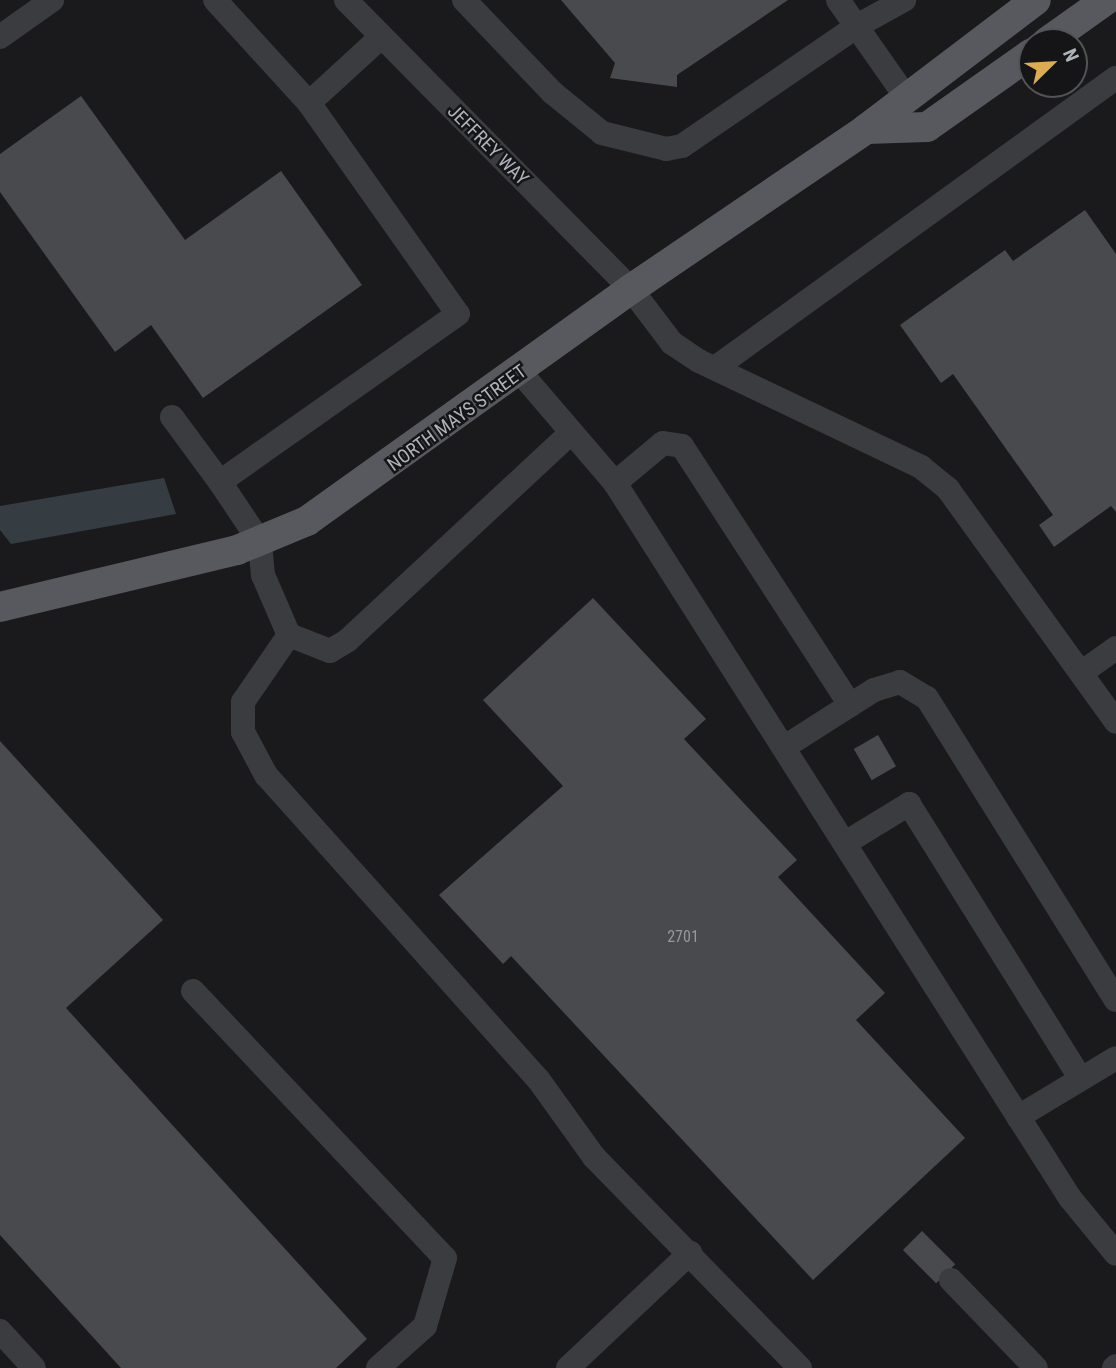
<!DOCTYPE html>
<html>
<head>
<meta charset="utf-8">
<style>
	body { margin:0 }
	#map { position:relative; width:1116px; height:1368px; overflow:hidden; background:#1a1a1c; font-family:"Roboto Condensed",sans-serif }
	div>[style] { position:absolute }
	.water>* { inset:0; background:#353d43 }
	.building>* { inset:0; background:#494a4e; transform-origin:0 0 }
	.minor>* { height:24px; margin:-12px; padding:0 12px; transform-origin:12px; border-radius:12px; background:#3b3c40 }
	.major>* { height:30px; margin:-15px; padding:0 15px; transform-origin:15px; border-radius:15px; background:#58595f }
	span { translate:-50% -50%; white-space:nowrap; text-align:center; line-height:1.15; -webkit-text-stroke:5px #151517; paint-order:stroke }
	.number-label { font-size:16px; color:#95989f }
	.number-label span { -webkit-text-stroke-width:0 }
	.street-label { font-size:19px; color:#aeb2ba }
	.north { position:absolute; left:1018px; top:28px; width:70px; height:70px; box-sizing:border-box; background:#151517; border:2px solid #525458; border-radius:50%; rotate:66deg; font-size:19px; font-weight:700; line-height:28px; text-align:center; color:#aeb2ba }
	.north::after { content:''; display:block; margin:auto; width:24px; height:32px; background:#dcac52; clip-path:polygon(50% 0,100% 100%,50% 72%,0 100%) }
</style>
</head>
<body>
<div id="map">
	<div class="water">
		<i style="clip-path:polygon(164px 478px,176px 514px,11px 544px,0 530px,0 506px)"></i>
	</div>
	<div class="building">
		<i style="clip-path:polygon(561px 0,788px 0,677px 75px,677px 87px,610px 78px,615px 63px)"></i>
		<i style="clip-path:polygon(81px 96px,185px 240px,281px 171px,362px 285px,203px 398px,151px 325px,115px 352px,0 192px,0 154px)"></i>
		<i style="clip-path:polygon(1085px 210px,1116px 254px,1116px 512px,1111px 506px,1054px 547px,1039px 525px,1053px 515px,953px 374px,941px 383px,900px 325px,1005px 250px,1013px 261px)"></i>
		<i style="clip-path:polygon(593px 598px,706px 719px,684px 739px,797px 860px,778px 877px,885px 993px,856px 1020px,965px 1138px,813px 1280px,511px 956px,503px 964px,439px 895px,563px 786px,483px 700px)"></i>
		<i style="left:878px;top:735px;width:36px;height:28px;rotate:60deg"></i>
		<i style="clip-path:polygon(0 741px,163px 920px,66px 1008px,367px 1339px,336px 1368px,121px 1368px,0 1235px)"></i>
		<i style="left:922px;top:1231px;width:47px;height:27px;rotate:45deg"></i>
	</div>
	<div class="minor">
		<i style="left:215px;top:0;width:139px;rotate:47.6deg"></i>
		<i style="left:309px;top:103px;width:96px;rotate:-42.5deg"></i>
		<i style="left:346px;top:0;width:406px;rotate:45.4deg"></i>
		<i style="left:631px;top:289px;width:68px;rotate:52.8deg"></i>
		<i style="left:672px;top:343px;width:32px;rotate:34deg"></i>
		<i style="left:699px;top:361px;width:246px;rotate:25.5deg"></i>
		<i style="left:921px;top:467px;width:35px;rotate:39deg"></i>
		<i style="left:948px;top:489px;width:287px;rotate:54.2deg"></i>
		<i style="left:464px;top:0;width:129px;rotate:46.3deg"></i>
		<i style="left:553px;top:93px;width:63px;rotate:39.2deg"></i>
		<i style="left:602px;top:133px;width:66px;rotate:14deg"></i>
		<i style="left:666px;top:149px;width:16px;rotate:-11deg"></i>
		<i style="left:682px;top:146px;width:212px;rotate:-34.4deg"></i>
		<i style="left:857px;top:26px;width:54px;rotate:-29deg"></i>
		<i style="left:838px;top:0;width:118px;rotate:55deg"></i>
		<i style="left:0;top:37px;width:64px;rotate:-35.4deg"></i>
		<i style="left:309px;top:103px;width:258px;rotate:54.8deg"></i>
		<i style="left:458px;top:314px;width:291px;rotate:144.8deg"></i>
		<i style="left:220px;top:482px;width:72px;rotate:56.3deg"></i>
		<i style="left:260px;top:542px;width:33px;rotate:85deg"></i>
		<i style="left:263px;top:575px;width:65px;rotate:66.6deg"></i>
		<i style="left:289px;top:635px;width:44px;rotate:21.3deg"></i>
		<i style="left:330px;top:651px;width:21px;rotate:-31deg"></i>
		<i style="left:348px;top:640px;width:304px;rotate:-42.9deg"></i>
		<i style="left:715px;top:368px;width:495px;rotate:-35.9deg"></i>
		<i style="left:520px;top:372px;width:146px;rotate:49.4deg"></i>
		<i style="left:615px;top:483px;width:847px;rotate:57.53deg"></i>
		<i style="left:1070px;top:1198px;width:72px;rotate:50.6deg"></i>
		<i style="left:172px;top:417px;width:81px;rotate:53.6deg"></i>
		<i style="left:615px;top:483px;width:62px;rotate:-39.8deg"></i>
		<i style="left:663px;top:443px;width:19px;rotate:9deg"></i>
		<i style="left:682px;top:446px;width:309px;rotate:57deg"></i>
		<i style="left:289px;top:635px;width:81px;rotate:124.5deg"></i>
		<i style="left:243px;top:702px;width:30px;rotate:90deg"></i>
		<i style="left:243px;top:732px;width:49px;rotate:61.9deg"></i>
		<i style="left:266px;top:775px;width:408px;rotate:48.2deg"></i>
		<i style="left:538px;top:1079px;width:96px;rotate:54.3deg"></i>
		<i style="left:594px;top:1157px;width:295px;rotate:45.7deg"></i>
		<i style="left:1081px;top:673px;width:43px;rotate:-35.5deg"></i>
		<i style="left:786px;top:746px;width:104px;rotate:-32.5deg"></i>
		<i style="left:874px;top:690px;width:27px;rotate:-17deg"></i>
		<i style="left:900px;top:682px;width:31px;rotate:31deg"></i>
		<i style="left:927px;top:698px;width:356px;rotate:58deg"></i>
		<i style="left:847px;top:842px;width:73px;rotate:-31.5deg"></i>
		<i style="left:909px;top:804px;width:324px;rotate:58deg"></i>
		<i style="left:193px;top:991px;width:367px;rotate:46.7deg"></i>
		<i style="left:445px;top:1258px;width:71px;rotate:106.4deg"></i>
		<i style="left:425px;top:1326px;width:63px;rotate:138.2deg"></i>
		<i style="left:1018px;top:1117px;width:114px;rotate:-31deg"></i>
		<i style="left:951px;top:1280px;width:122px;rotate:46deg"></i>
		<i style="left:0;top:1331px;width:50px;rotate:47.4deg"></i>
		<i style="left:568px;top:1368px;width:168px;rotate:-43.3deg"></i>
		<i style="left:1114px;top:1368px;width:3px;rotate:-45deg"></i>
	</div>
	<div class="major">
		<i style="left:1047px;top:42px;width:72px;rotate:-35.4deg"></i>
		<i style="left:866px;top:129px;width:61px;rotate:-1.9deg"></i>
		<i style="left:927px;top:127px;width:128px;rotate:-35.2deg"></i>
		<i style="left:0;top:607px;width:244px;rotate:-13.5deg"></i>
		<i style="left:237px;top:550px;width:76px;rotate:-22.5deg"></i>
		<i style="left:307px;top:521px;width:398px;rotate:-35.6deg"></i>
		<i style="left:631px;top:289px;width:284px;rotate:-34.2deg"></i>
		<i style="left:866px;top:129px;width:213px;rotate:-37.2deg"></i>
	</div>
	<div class="number-label">
		<span style="left:683px;top:937px">2701</span>
	</div>
	<div class="street-label">
		<span style="left:488px;top:145px;rotate:45deg">JEFFREY WAY</span>
		<span style="left:457px;top:418px;rotate:-36deg">NORTH MAYS STREET</span>
	</div>
	<div class="north">N</div>
</div>
</body>
</html>
